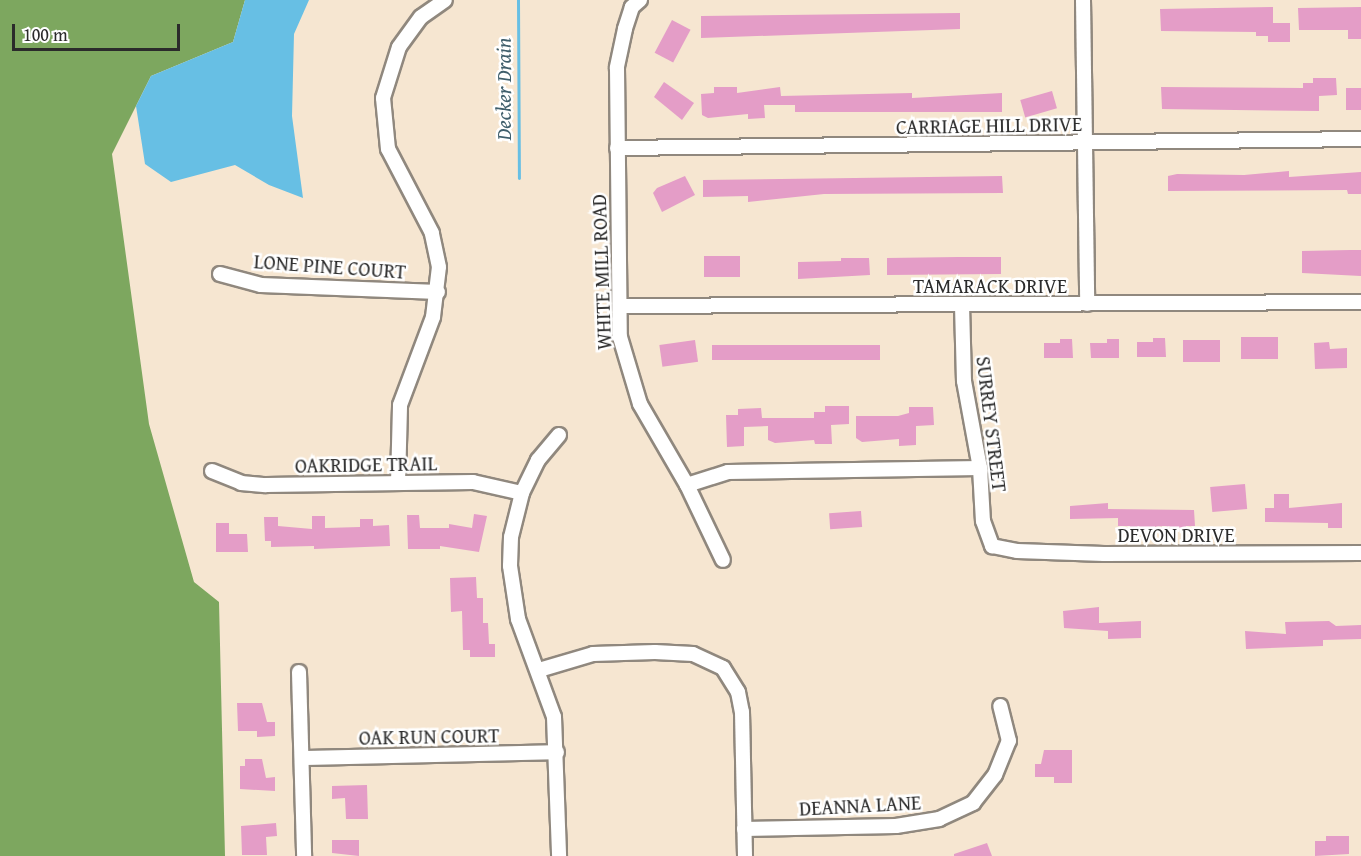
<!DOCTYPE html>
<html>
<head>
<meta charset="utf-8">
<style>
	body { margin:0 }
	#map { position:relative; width:1361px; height:856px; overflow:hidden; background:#f6e6d1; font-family:"Gentium Book Plus",serif }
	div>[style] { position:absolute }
	.forest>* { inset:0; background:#7da75f }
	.water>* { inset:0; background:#67bfe4 }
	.stream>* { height:3px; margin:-1.5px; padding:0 1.5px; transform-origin:1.5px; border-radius:1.5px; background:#67bfe4 }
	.building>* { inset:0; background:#e49dc7; transform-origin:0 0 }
	.roads { filter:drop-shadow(2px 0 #90887e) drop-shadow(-2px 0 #90887e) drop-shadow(0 2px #90887e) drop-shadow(0 -2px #90887e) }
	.street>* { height:14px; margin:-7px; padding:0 7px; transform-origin:7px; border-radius:7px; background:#fff }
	span { translate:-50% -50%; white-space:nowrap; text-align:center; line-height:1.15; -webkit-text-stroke:5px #fff; paint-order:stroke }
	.street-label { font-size:20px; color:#2b2b2b }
	.water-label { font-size:21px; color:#405f6c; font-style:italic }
	.scale { position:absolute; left:12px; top:24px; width:168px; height:27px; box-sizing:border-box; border:3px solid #2b2b2b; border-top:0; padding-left:8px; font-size:18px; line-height:21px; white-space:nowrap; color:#2b2b2b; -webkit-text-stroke:4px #fff; paint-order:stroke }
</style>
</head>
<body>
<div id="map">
	<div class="forest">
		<i style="clip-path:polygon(0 0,245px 0,233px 42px,151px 76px,112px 154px,149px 424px,194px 582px,219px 602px,225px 856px,0 856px)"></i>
	</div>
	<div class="water">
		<i style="clip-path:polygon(245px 0,309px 0,294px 34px,292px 116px,303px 198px,269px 185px,235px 165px,171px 182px,145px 164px,136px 106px,151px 76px,233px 42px)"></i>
	</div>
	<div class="stream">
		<i style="left:518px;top:0;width:178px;rotate:89.7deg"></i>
	</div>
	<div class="building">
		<i style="clip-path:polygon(1273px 7px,1273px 23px,1290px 23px,1290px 42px,1268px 42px,1268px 36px,1256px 36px,1256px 32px,1161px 31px,1160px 9px)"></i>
		<i style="clip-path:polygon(1361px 7px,1361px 39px,1348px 39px,1348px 30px,1299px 30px,1298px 8px)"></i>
		<i style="clip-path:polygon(960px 13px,960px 29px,701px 38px,701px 16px)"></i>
		<i style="left:672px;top:20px;width:21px;height:37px;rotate:28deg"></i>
		<i style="clip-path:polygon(1313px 78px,1336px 78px,1337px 95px,1319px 96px,1319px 111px,1162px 109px,1161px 87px,1303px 88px,1303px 83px,1313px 83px)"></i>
		<i style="clip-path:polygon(664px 82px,694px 103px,682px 120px,654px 97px)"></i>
		<i style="clip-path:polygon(714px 87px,737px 87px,737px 93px,780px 87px,781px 96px,912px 93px,912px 98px,1002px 93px,1002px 112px,795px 112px,795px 105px,764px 105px,765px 118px,748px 119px,748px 114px,708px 118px,702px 115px,701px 94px,714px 93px)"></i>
		<i style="left:1346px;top:88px;width:15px;height:22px"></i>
		<i style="left:1052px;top:91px;width:18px;height:33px;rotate:74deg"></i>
		<i style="clip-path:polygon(1289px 171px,1289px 177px,1361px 172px,1361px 194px,1348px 194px,1347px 190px,1168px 191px,1168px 176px,1177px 174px,1244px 175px)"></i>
		<i style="clip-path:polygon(685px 176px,695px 195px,662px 212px,653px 193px,657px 188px)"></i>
		<i style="clip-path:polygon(1002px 176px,1003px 193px,824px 194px,748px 202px,748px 196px,703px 197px,703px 180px)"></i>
		<i style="clip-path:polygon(1350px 250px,1361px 250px,1361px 276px,1302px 273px,1302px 251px)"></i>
		<i style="left:704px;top:256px;width:36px;height:21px"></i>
		<i style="clip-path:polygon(958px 257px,1001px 257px,1001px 274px,887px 275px,887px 258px)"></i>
		<i style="clip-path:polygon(841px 258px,869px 258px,870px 275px,798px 279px,798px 262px,841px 261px)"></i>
		<i style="left:1278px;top:337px;width:22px;height:37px;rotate:90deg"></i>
		<i style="clip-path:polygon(1153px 338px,1165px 338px,1166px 357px,1137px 357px,1137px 342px,1153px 342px)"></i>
		<i style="clip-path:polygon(1060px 339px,1072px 339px,1073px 358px,1044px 358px,1044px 343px,1060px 343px)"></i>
		<i style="clip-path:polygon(1107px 339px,1119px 339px,1119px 358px,1091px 358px,1090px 343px,1107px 343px)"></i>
		<i style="left:695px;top:340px;width:22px;height:36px;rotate:82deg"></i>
		<i style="left:1183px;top:340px;width:37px;height:22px"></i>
		<i style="clip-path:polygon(1329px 342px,1330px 349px,1347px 348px,1347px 368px,1315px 369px,1314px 343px)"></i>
		<i style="left:712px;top:345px;width:168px;height:15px"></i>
		<i style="clip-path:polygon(825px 406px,849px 406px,849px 424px,831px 425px,832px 444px,815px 444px,814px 440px,775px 443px,768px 440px,768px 426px,744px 427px,744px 446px,727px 447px,726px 415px,738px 415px,738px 409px,761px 408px,762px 418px,814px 418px,814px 412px,825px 412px)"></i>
		<i style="clip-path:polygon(909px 407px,933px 407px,934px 425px,916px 426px,916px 445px,899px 446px,899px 439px,862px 442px,856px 438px,856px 416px,898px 416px,909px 413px)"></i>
		<i style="left:1245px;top:484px;width:25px;height:35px;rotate:85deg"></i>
		<i style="clip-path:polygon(1274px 494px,1289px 494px,1289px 508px,1342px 503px,1342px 528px,1328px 528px,1328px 523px,1265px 522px,1265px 508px,1274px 508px)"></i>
		<i style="clip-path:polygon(1108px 503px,1108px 509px,1194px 510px,1195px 526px,1186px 526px,1186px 529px,1164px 526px,1130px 529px,1130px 526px,1118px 526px,1118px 518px,1070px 519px,1070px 506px)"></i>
		<i style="left:861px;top:511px;width:16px;height:32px;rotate:86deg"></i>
		<i style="clip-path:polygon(474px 514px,487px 516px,479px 552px,440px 546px,440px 549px,408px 549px,407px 515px,419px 515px,420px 528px,449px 528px,449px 524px,472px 528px)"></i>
		<i style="clip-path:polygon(312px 516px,325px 516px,325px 528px,360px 527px,360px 519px,373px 519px,373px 526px,389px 525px,390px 546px,314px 549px,314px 546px,271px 547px,271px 541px,265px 541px,264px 517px,278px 517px,278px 526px,312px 529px)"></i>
		<i style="clip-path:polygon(216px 523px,229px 523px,229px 534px,247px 534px,248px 552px,216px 552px)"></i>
		<i style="clip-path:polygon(476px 577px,477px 598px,483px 598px,483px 623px,488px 623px,489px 644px,495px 644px,495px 657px,470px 657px,470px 650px,463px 650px,462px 611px,451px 612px,450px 578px)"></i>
		<i style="clip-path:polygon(1099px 607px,1099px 623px,1141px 621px,1141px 638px,1108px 639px,1108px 631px,1064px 628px,1063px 611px)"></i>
		<i style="clip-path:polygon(1329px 621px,1336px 626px,1361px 625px,1361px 639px,1323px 640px,1323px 646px,1246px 649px,1245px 631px,1286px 634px,1285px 622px)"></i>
		<i style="clip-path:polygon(237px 703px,262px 703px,267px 722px,275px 722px,275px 736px,257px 737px,257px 731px,238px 731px)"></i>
		<i style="clip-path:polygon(1044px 750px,1072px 750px,1072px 783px,1054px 783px,1054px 777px,1035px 777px,1035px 764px,1041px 764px)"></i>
		<i style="clip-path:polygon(245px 759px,262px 759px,266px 778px,275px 777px,275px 791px,240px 789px,240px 766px,245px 766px)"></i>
		<i style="clip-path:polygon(367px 785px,368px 819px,346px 819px,345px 798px,332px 799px,332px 786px)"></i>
		<i style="clip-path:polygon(276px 823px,277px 836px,266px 837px,267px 855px,242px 855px,241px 826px)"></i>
		<i style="clip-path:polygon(1326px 836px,1349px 836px,1349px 854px,1315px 856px,1315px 841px,1326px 841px)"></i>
		<i style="clip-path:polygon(332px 840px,359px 840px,359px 856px,332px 853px)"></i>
		<i style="clip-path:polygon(987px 843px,992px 856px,954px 856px,954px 854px)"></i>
	</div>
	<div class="roads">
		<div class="street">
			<i style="left:640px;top:0;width:11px;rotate:139deg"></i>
			<i style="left:632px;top:7px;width:23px;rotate:108deg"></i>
			<i style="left:625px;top:29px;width:40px;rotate:102deg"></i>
			<i style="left:617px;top:68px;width:269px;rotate:89.4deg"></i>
			<i style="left:620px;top:337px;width:70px;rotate:73.4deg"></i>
			<i style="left:640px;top:404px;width:94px;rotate:59.9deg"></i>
			<i style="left:687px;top:485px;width:83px;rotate:64.4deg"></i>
			<i style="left:1083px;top:0;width:304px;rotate:89.2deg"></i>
			<i style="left:617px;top:148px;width:744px;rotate:-0.69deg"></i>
			<i style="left:220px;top:274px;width:42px;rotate:15deg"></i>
			<i style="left:261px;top:285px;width:177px;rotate:2.3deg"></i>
			<i style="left:962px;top:305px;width:76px;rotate:88.5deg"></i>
			<i style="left:964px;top:381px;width:88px;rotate:79.6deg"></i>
			<i style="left:980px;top:468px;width:53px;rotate:86.8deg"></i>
			<i style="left:983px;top:521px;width:27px;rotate:70deg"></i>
			<i style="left:992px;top:546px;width:25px;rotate:11deg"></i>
			<i style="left:1017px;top:551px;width:87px;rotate:2deg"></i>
			<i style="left:1104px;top:554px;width:257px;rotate:-0.2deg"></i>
			<i style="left:620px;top:306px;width:741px;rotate:-0.31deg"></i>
			<i style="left:559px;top:435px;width:33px;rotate:130deg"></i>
			<i style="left:538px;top:460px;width:37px;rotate:116deg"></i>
			<i style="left:522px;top:493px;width:45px;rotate:104deg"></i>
			<i style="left:511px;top:537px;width:29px;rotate:92deg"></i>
			<i style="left:510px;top:566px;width:54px;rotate:81.4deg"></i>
			<i style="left:518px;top:619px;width:104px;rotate:69.8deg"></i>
			<i style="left:554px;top:717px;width:139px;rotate:87.9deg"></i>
			<i style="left:212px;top:471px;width:31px;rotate:22deg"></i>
			<i style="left:241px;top:483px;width:25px;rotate:5deg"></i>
			<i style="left:266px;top:485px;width:207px;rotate:-0.8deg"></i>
			<i style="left:473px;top:482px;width:50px;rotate:12.7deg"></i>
			<i style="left:398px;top:483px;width:78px;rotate:-88.5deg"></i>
			<i style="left:400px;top:405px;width:94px;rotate:-69.4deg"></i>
			<i style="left:433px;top:317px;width:50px;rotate:-83.2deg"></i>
			<i style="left:439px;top:267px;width:35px;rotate:-102deg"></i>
			<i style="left:432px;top:233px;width:95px;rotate:-117.6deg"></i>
			<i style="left:388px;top:149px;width:51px;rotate:-95.6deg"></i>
			<i style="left:383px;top:98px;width:53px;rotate:-72.6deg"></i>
			<i style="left:399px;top:47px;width:37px;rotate:-54deg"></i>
			<i style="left:421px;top:17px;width:29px;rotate:-35deg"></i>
			<i style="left:687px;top:485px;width:43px;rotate:-17.6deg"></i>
			<i style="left:728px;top:472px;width:252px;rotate:-0.9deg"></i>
			<i style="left:539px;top:670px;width:56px;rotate:-16.5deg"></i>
			<i style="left:593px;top:654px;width:62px;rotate:-1.8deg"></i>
			<i style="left:655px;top:652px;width:38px;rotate:3deg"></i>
			<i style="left:693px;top:654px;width:33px;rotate:25deg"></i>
			<i style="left:723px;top:668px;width:28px;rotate:58deg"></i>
			<i style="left:738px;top:692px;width:20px;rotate:79deg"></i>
			<i style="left:742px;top:712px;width:144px;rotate:88.8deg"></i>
			<i style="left:299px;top:672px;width:184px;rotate:88.4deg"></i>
			<i style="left:302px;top:758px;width:255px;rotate:-1.3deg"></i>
			<i style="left:744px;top:829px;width:152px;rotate:-1.1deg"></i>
			<i style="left:896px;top:826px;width:44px;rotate:-9.2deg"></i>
			<i style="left:939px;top:819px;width:38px;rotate:-25deg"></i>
			<i style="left:973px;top:803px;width:36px;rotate:-52deg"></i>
			<i style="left:995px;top:775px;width:37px;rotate:-68deg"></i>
			<i style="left:1009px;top:741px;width:36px;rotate:-104deg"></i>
		</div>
	</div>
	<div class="street-label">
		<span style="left:989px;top:125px;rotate:-1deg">CARRIAGE HILL DRIVE</span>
		<span style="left:330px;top:266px;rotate:4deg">LONE PINE COURT</span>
		<span style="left:601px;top:272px;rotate:-92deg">WHITE MILL ROAD</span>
		<span style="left:990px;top:285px">TAMARACK DRIVE</span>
		<span style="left:992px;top:424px;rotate:83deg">SURREY STREET</span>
		<span style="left:366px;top:464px;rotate:-1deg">OAKRIDGE TRAIL</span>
		<span style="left:1176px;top:534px">DEVON DRIVE</span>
		<span style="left:429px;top:736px;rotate:-1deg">OAK RUN COURT</span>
		<span style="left:860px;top:805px;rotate:-3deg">DEANNA LANE</span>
	</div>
	<div class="water-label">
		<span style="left:504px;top:89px;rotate:-90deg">Decker Drain</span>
	</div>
	<div class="scale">100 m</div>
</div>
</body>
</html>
